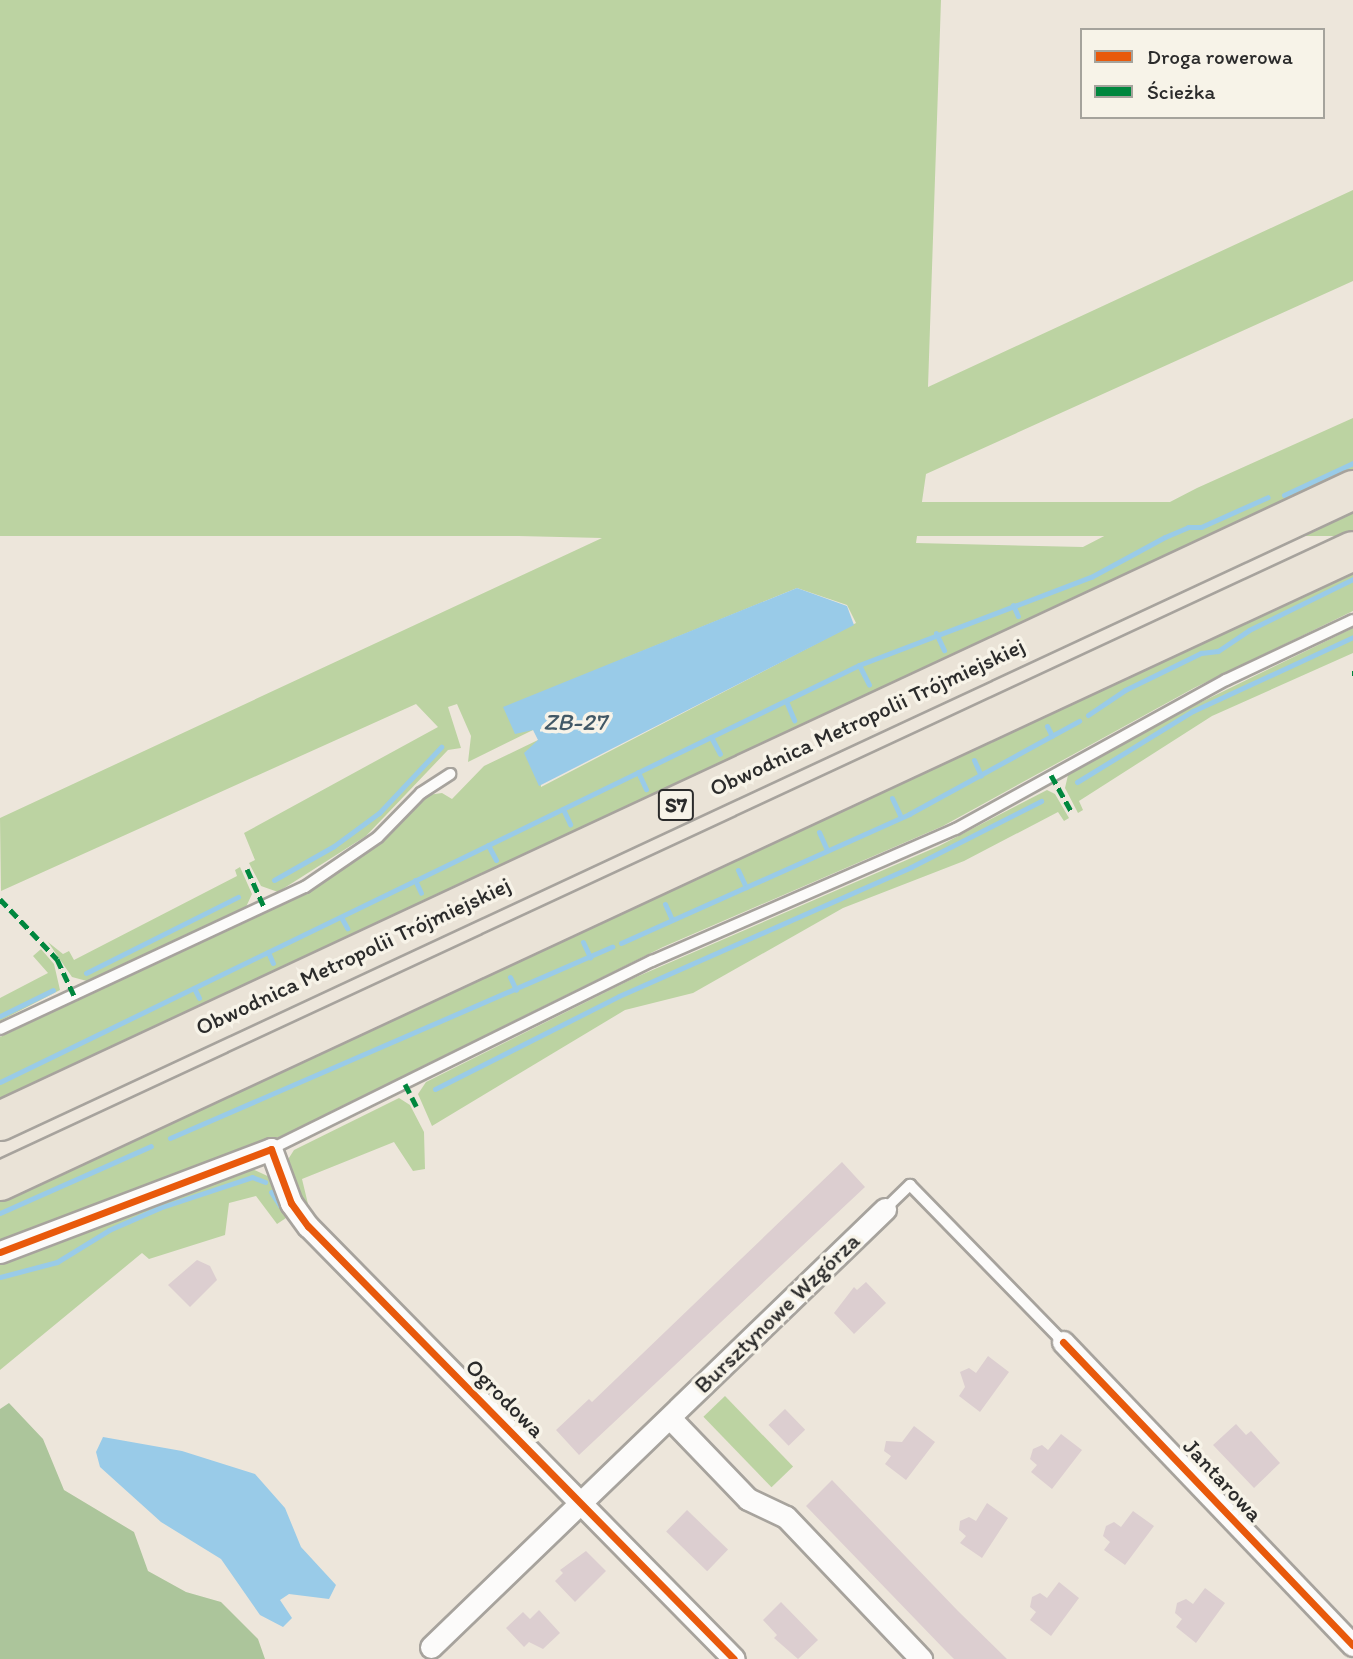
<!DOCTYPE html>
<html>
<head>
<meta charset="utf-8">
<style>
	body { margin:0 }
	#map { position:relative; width:1353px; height:1659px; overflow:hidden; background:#ede6db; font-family:Itim,sans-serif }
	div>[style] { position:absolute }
	.green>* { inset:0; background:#bcd3a2; transform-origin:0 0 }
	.forest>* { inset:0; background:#acc59b }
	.water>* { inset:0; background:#99cbe8 }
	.stream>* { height:5px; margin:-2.5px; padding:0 2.5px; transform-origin:2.5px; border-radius:2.5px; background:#99cbe8 }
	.building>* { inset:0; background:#dcced0; transform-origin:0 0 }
	.roads { filter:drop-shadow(2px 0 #a7a39d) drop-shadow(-2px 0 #a7a39d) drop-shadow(0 2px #a7a39d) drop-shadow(0 -2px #a7a39d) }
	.service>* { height:10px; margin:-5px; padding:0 5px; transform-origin:5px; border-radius:5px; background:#fcfbfa }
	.minor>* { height:21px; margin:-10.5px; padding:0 10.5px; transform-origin:10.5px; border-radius:10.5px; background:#fcfbfa }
	.motorway>* { height:38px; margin:-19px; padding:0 19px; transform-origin:19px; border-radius:19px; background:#eae3d7 }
	.quiet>* { height:5px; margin-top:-2.5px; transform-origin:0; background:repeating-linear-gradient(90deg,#00873e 0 10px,transparent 0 15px) }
	.cycleway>* { height:7px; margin:-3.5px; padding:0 3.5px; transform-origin:3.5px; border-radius:3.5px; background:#e8590c }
	span { translate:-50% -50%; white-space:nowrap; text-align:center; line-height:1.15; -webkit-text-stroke:7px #f7f3e8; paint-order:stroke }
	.shield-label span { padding:2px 5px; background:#f7f3e8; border:2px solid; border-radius:5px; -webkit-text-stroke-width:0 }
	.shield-label { font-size:21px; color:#2b2b2b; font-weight:700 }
	.street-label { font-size:23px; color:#2b2b2b }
	.water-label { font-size:24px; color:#415866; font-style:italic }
	.legend { position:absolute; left:1080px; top:28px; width:245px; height:91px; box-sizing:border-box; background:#f7f3e8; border:2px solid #a5a39c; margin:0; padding:9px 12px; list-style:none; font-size:21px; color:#2b2b2b }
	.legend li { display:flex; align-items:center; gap:14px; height:35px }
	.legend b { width:35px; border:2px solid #a5a39c }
</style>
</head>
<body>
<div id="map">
	<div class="green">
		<i style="clip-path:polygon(0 0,941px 0,928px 387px,1353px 190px,1353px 281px,926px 474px,916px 543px,1083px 547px,1197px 488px,1353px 418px,1353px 471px,0 1101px,0 1037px,318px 886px,385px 838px,428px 795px,442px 793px,452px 799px,484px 766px,538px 740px,541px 787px,856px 623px,847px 605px,797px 588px,623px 659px,533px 730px,468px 762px,471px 736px,457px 704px,448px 707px,461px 748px,448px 750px,366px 836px,278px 892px,261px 886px,249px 863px,255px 860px,244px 833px,438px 727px,416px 704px,1px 891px,0 818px,602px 538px,0 523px)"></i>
		<i style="left:1353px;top:502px;width:34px;height:1492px;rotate:90deg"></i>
		<i style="clip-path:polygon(1353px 568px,1353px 611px,1194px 688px,943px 826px,663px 947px,284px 1135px,0 1243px,0 1198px)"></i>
		<i style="clip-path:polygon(1353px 628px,1353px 653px,1212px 716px,1079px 801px,1083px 810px,1078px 813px,1065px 788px,1068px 775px,1185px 710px)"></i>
		<i style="clip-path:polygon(1047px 790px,1055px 794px,1069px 818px,1064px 821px,1058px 812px,964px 861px,843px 908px,693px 993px,625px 1010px,432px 1126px,418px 1094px,426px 1082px,634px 978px,939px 846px)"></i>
		<i style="clip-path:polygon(240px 867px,252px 894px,246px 907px,87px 981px,72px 977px,48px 942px,63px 954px,69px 951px,74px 960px,237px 876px,235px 870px)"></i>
		<i style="clip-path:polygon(41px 949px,54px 964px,60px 990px,0 1021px,0 998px,48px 973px,33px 956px)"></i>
		<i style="clip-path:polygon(399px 1098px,410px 1105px,424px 1132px,425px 1169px,413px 1171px,394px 1142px,302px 1179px,308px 1204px,300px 1209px,287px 1161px,294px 1150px)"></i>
		<i style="clip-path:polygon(250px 1168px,274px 1179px,292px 1214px,277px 1224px,256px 1196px,229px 1203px,225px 1235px,149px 1259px,142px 1253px,0 1370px,0 1260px)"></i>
		<i style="left:725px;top:1396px;width:98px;height:30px;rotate:46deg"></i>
	</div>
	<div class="forest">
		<i style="clip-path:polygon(9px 1403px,43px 1439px,64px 1490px,134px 1532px,148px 1571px,186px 1592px,221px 1602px,258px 1639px,265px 1659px,0 1659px,0 1409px)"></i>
	</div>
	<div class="water">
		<i style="clip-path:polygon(797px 588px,847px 606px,854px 625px,539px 786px,524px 753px,538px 740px,533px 730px,515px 734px,503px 707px)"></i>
		<i style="clip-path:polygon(103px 1437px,182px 1451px,255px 1474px,285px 1508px,301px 1547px,336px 1585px,329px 1599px,289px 1594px,280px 1600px,292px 1618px,283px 1627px,260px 1615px,221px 1559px,161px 1522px,100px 1467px,96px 1452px)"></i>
	</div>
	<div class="stream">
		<i style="left:1284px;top:495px;width:76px;rotate:-24.9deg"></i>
		<i style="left:1013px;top:605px;width:12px;rotate:66deg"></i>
		<i style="left:936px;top:633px;width:19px;rotate:65deg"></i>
		<i style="left:859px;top:665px;width:22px;rotate:63deg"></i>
		<i style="left:786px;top:701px;width:21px;rotate:67deg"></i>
		<i style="left:1088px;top:715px;width:45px;rotate:-34deg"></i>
		<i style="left:1125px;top:690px;width:85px;rotate:-26deg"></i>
		<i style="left:1201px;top:653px;width:17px;rotate:-7deg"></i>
		<i style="left:1218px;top:651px;width:37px;rotate:-34deg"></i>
		<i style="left:1249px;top:630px;width:116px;rotate:-26.1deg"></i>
		<i style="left:1047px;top:726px;width:11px;rotate:63deg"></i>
		<i style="left:711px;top:737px;width:19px;rotate:62deg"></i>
		<i style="left:974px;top:760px;width:17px;rotate:66deg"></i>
		<i style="left:638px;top:772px;width:19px;rotate:65deg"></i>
		<i style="left:1077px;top:782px;width:136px;rotate:-31.5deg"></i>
		<i style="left:1193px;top:711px;width:176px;rotate:-24.8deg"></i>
		<i style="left:892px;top:798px;width:21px;rotate:65deg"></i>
		<i style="left:563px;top:809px;width:17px;rotate:65deg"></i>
		<i style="left:819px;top:832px;width:20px;rotate:66deg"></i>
		<i style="left:488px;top:845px;width:17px;rotate:62deg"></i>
		<i style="left:738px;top:870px;width:19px;rotate:65deg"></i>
		<i style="left:274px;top:880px;width:69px;rotate:-29.5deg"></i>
		<i style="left:334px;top:846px;width:56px;rotate:-36.3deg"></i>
		<i style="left:379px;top:813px;width:91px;rotate:-46.8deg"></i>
		<i style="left:415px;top:880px;width:14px;rotate:65deg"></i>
		<i style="left:665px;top:904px;width:17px;rotate:66deg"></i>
		<i style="left:341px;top:917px;width:13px;rotate:61deg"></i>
		<i style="left:583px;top:942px;width:17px;rotate:65deg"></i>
		<i style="left:621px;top:943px;width:316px;rotate:-24.1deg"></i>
		<i style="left:909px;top:814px;width:194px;rotate:-28.7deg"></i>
		<i style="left:268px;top:952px;width:12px;rotate:66deg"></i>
		<i style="left:86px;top:973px;width:170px;rotate:-26.6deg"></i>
		<i style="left:510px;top:977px;width:14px;rotate:65deg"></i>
		<i style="left:194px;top:988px;width:11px;rotate:63deg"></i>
		<i style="left:0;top:1016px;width:59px;rotate:-26.1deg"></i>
		<i style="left:0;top:1082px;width:955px;rotate:-25.89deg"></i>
		<i style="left:859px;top:665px;width:248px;rotate:-20.8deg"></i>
		<i style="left:1091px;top:577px;width:84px;rotate:-28.4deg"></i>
		<i style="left:1165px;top:537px;width:25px;rotate:-23deg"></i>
		<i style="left:1188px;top:527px;width:13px"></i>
		<i style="left:1201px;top:527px;width:73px;rotate:-24.1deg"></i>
		<i style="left:435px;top:1089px;width:206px;rotate:-26.8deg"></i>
		<i style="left:619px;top:996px;width:319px;rotate:-23.8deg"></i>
		<i style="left:911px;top:867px;width:146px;rotate:-26.9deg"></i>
		<i style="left:170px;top:1138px;width:482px;rotate:-23.4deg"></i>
		<i style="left:271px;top:1192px;width:17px;rotate:57deg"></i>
		<i style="left:0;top:1213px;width:165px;rotate:-23.9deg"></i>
		<i style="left:0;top:1277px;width:59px;rotate:-14.7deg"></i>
		<i style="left:57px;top:1262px;width:61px;rotate:-31.6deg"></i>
		<i style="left:109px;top:1230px;width:55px;rotate:-23.7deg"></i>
		<i style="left:159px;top:1208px;width:98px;rotate:-18.4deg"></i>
		<i style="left:252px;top:1177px;width:14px;rotate:21deg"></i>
	</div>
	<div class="building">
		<i style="clip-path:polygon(842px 1162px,865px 1187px,579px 1455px,556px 1430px,589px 1399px,592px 1402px)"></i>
		<i style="clip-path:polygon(197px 1260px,210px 1266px,217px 1280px,190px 1307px,168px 1285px)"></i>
		<i style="clip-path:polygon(866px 1282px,886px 1303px,854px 1334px,834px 1313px,854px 1287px,857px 1290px)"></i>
		<i style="clip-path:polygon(988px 1356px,1009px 1372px,980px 1412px,959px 1396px,965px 1387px,960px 1372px,969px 1368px,976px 1373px)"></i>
		<i style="left:785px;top:1409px;width:29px;height:23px;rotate:46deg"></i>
		<i style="clip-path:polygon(1236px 1424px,1246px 1435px,1251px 1431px,1280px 1463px,1254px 1488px,1213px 1445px)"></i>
		<i style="clip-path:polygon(914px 1426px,935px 1442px,906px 1480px,885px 1464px,891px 1456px,884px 1451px,886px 1441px,902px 1442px)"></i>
		<i style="clip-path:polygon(1061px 1434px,1082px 1450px,1052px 1489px,1031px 1472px,1037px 1465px,1030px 1459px,1033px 1449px,1042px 1445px,1048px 1450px)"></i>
		<i style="clip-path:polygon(832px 1480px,958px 1611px,1007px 1659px,954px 1659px,945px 1650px,806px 1506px)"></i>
		<i style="clip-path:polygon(987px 1503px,1008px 1518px,982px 1558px,960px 1543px,966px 1536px,959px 1530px,960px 1521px,969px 1517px,976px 1521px)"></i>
		<i style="left:687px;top:1510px;width:57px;height:30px;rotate:44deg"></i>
		<i style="clip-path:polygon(1133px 1511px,1154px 1526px,1125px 1565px,1104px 1550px,1110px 1542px,1103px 1536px,1106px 1526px,1114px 1522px,1121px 1527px)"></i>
		<i style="clip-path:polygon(586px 1551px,606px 1571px,575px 1602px,555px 1581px,563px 1573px,560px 1570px)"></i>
		<i style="clip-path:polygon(1059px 1582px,1079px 1598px,1051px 1636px,1030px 1620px,1036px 1612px,1030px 1607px,1032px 1597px,1040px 1593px,1047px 1598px)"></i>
		<i style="clip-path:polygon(1205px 1588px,1225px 1603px,1196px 1643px,1176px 1627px,1182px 1619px,1175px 1613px,1177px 1603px,1186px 1599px,1193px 1604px)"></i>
		<i style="clip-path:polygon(781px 1602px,818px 1640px,798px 1659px,774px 1638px,777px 1635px,763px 1620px)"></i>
		<i style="clip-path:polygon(539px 1610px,560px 1633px,543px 1649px,529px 1642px,524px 1647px,506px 1628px,523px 1612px,530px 1619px)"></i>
	</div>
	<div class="roads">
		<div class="service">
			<i style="left:0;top:1029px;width:336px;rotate:-25deg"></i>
			<i style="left:305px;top:887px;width:88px;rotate:-34.4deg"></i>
			<i style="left:378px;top:837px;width:62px;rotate:-45.7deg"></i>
			<i style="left:421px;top:793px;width:35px;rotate:-33deg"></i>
			<i style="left:271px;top:1149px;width:425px;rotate:-26.3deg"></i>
			<i style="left:652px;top:961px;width:331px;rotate:-23.5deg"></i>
			<i style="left:956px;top:829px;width:308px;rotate:-28.9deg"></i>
			<i style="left:1226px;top:680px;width:140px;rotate:-25.3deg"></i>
			<i style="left:885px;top:1209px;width:35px;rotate:-44deg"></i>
			<i style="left:910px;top:1185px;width:219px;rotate:45.7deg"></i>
		</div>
		<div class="minor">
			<i style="left:0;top:1252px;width:290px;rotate:-20.8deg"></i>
			<i style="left:271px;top:1149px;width:58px;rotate:69.7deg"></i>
			<i style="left:291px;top:1203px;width:29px;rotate:54deg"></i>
			<i style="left:308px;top:1226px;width:607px;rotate:45.47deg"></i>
			<i style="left:1063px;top:1342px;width:419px;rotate:46.3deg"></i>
			<i style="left:670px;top:1418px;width:112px;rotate:46.1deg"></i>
			<i style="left:748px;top:1499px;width:42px;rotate:25.3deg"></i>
			<i style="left:786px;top:1517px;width:196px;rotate:46.4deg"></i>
			<i style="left:431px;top:1647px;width:631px;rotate:-43.97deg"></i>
		</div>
		<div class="motorway">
			<i style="left:0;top:1121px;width:1493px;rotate:-25deg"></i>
			<i style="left:0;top:1181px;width:1492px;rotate:-24.97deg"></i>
		</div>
	</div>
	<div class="quiet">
		<i style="left:1352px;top:673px;width:1px"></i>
		<i style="left:1051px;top:775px;width:41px;rotate:60.9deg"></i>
		<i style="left:247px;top:869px;width:42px;rotate:65.9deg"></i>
		<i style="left:0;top:899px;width:83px;rotate:46.5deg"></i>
		<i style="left:57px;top:959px;width:40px;rotate:65deg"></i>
		<i style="left:405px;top:1084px;width:28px;rotate:63deg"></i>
	</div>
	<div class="cycleway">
		<i style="left:0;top:1252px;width:290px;rotate:-20.8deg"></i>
		<i style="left:271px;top:1149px;width:58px;rotate:69.7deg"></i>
		<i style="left:291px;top:1203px;width:29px;rotate:54deg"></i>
		<i style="left:308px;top:1226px;width:607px;rotate:45.47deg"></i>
		<i style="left:1063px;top:1342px;width:419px;rotate:46.3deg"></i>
	</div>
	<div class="shield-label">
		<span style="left:676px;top:805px">S7</span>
	</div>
	<div class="street-label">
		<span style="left:867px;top:717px;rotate:-25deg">Obwodnica Metropolii Trójmiejskiej</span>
		<span style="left:353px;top:956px;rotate:-25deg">Obwodnica Metropolii Trójmiejskiej</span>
		<span style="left:777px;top:1313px;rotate:-44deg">Bursztynowe Wzgórza</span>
		<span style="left:505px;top:1398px;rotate:45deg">Ogrodowa</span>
		<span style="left:1223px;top:1480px;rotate:47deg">Jantarowa</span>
	</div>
	<div class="water-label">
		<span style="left:575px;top:722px">ZB-27</span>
	</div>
	<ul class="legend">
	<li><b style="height:9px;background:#e8590c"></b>Droga rowerowa</li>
	<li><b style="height:9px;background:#00873e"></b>Ścieżka</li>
	</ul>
</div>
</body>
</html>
